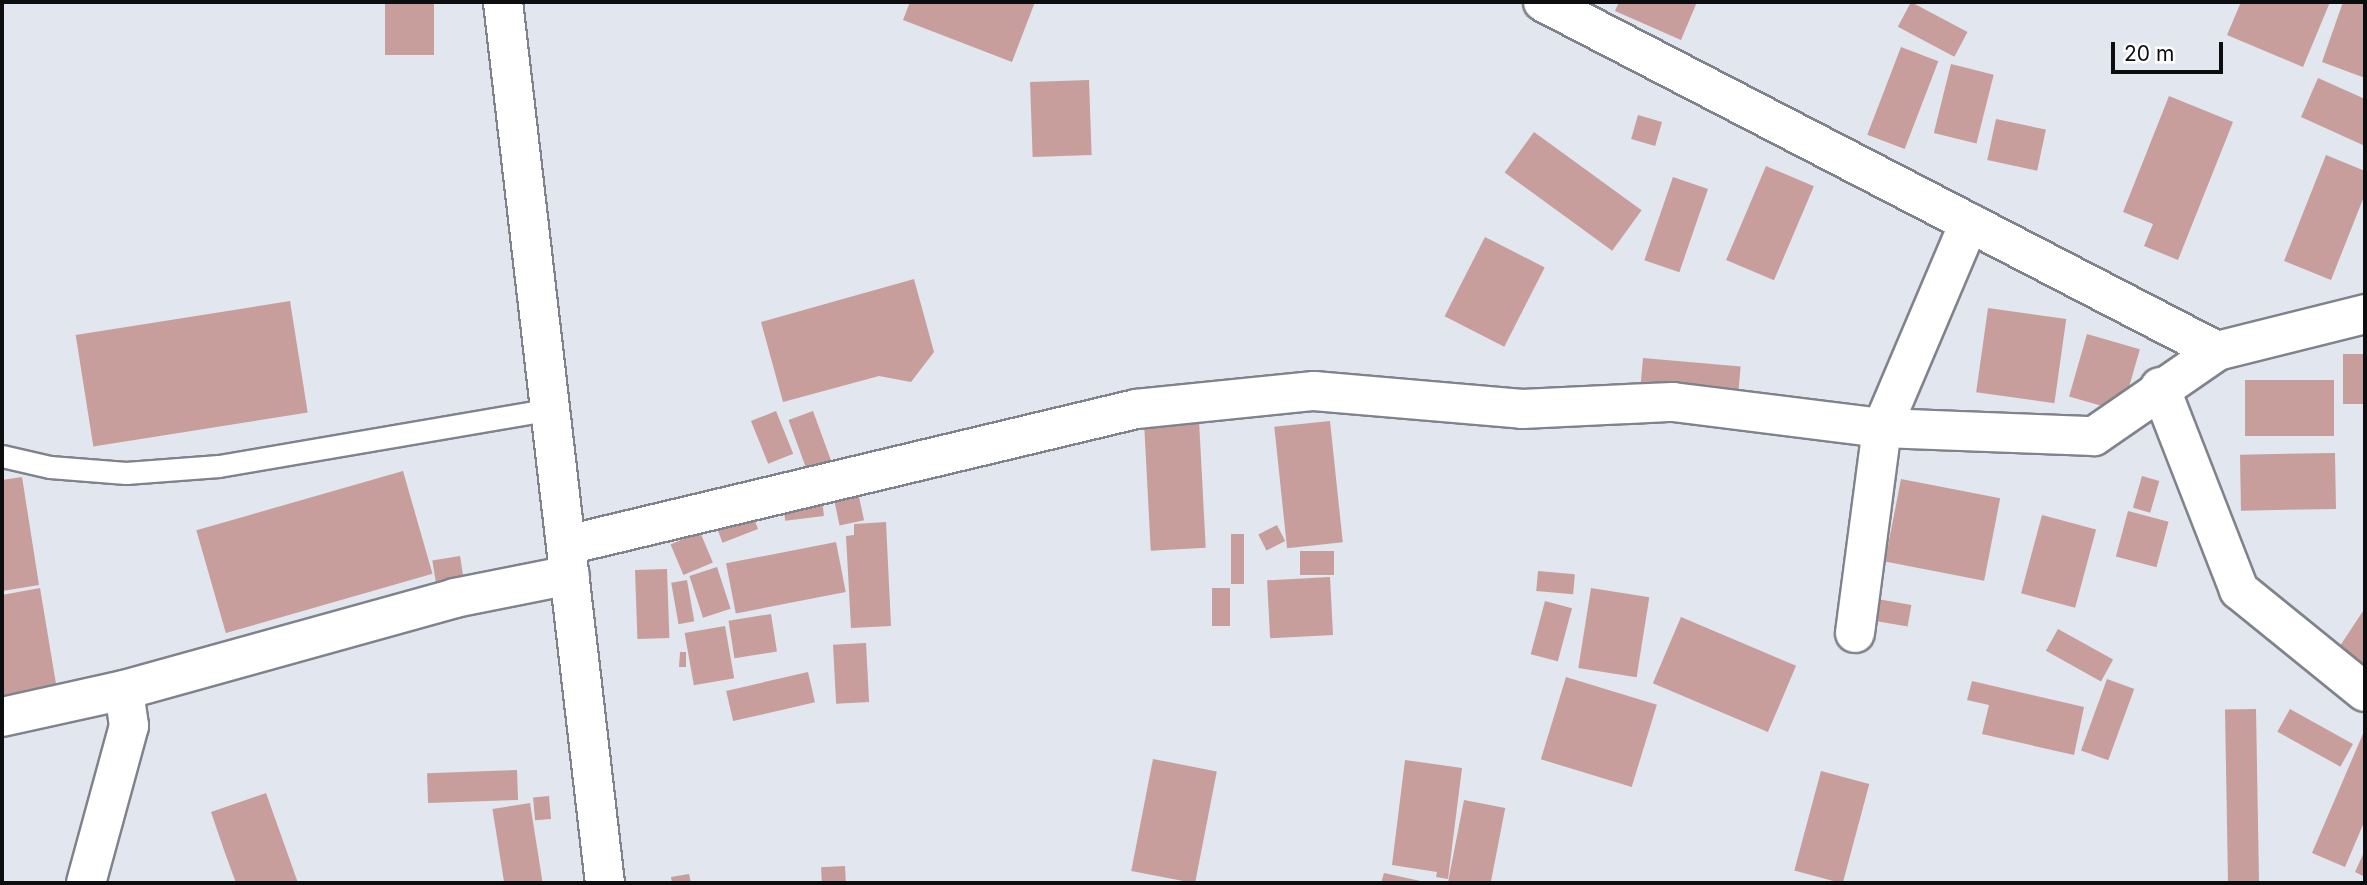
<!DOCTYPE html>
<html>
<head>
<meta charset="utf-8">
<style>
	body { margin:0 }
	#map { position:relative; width:2367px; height:885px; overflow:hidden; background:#e2e6ee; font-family:Inter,sans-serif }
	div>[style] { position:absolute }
	.building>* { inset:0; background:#c79e9c; transform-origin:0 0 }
	.roads { filter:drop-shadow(2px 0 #80838b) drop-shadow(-2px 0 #80838b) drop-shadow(0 2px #80838b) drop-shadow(0 -2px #80838b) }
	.service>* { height:21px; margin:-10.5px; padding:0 10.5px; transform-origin:10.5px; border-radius:10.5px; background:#fff }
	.minor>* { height:38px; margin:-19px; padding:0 19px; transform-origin:19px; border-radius:19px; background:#fff }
	.tertiary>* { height:38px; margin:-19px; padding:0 19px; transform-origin:19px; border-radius:19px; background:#fff }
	span { translate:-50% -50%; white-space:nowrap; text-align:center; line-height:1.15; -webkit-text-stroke:5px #fff; paint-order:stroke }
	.frame { position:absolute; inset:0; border:4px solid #0c0d0f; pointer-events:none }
	.scale { position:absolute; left:2111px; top:42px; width:112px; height:32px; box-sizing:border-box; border:4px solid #0c0d0f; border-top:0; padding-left:9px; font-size:21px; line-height:24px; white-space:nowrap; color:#0c0d0f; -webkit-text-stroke:5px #fff; paint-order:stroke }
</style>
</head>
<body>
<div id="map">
	<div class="building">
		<i style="left:385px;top:2px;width:49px;height:53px"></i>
		<i style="clip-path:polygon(910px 2px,1035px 2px,1012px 62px,903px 20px)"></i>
		<i style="clip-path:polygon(1619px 2px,1697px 2px,1681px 40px,1615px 11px)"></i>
		<i style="left:1911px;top:2px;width:64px;height:28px;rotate:28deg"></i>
		<i style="clip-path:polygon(2241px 2px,2330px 2px,2303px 67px,2227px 35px)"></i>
		<i style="clip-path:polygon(2343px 2px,2365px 2px,2365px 78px,2322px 62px)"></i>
		<i style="left:1901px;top:47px;width:40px;height:94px;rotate:21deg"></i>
		<i style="left:1951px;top:64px;width:44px;height:71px;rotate:14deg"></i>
		<i style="clip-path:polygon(2318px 78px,2365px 99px,2365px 146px,2301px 117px)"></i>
		<i style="left:1089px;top:80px;width:75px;height:59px;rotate:88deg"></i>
		<i style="clip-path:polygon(2169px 96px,2233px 122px,2178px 260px,2144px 246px,2153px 224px,2123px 212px)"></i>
		<i style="left:1638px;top:115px;width:25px;height:25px;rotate:16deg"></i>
		<i style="left:1996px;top:119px;width:51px;height:42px;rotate:12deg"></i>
		<i style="left:1534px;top:132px;width:133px;height:50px;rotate:36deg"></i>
		<i style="clip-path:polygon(2326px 155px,2365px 171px,2365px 194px,2331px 280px,2284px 261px)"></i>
		<i style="left:1766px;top:166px;width:52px;height:102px;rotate:23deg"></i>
		<i style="left:1673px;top:177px;width:37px;height:88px;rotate:19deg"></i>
		<i style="left:1485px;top:237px;width:67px;height:89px;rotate:27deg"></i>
		<i style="clip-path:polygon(914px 279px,934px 352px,911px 382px,879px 376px,783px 402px,761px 322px)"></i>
		<i style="left:290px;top:301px;width:113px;height:217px;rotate:81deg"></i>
		<i style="left:1988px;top:308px;width:79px;height:85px;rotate:8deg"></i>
		<i style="left:2087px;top:334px;width:55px;height:65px;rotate:16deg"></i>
		<i style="left:2343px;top:354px;width:22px;height:50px"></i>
		<i style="left:1643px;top:358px;width:98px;height:34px;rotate:5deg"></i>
		<i style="left:2245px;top:380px;width:89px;height:56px"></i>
		<i style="left:776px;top:411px;width:46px;height:27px;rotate:68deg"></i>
		<i style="left:813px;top:411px;width:58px;height:26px;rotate:70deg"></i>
		<i style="left:1199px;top:420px;width:128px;height:55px;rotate:87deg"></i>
		<i style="left:1330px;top:421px;width:122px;height:56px;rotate:84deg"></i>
		<i style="left:2335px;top:453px;width:56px;height:95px;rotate:89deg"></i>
		<i style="left:403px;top:471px;width:107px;height:215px;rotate:74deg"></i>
		<i style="left:2142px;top:476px;width:18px;height:33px;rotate:16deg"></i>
		<i style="clip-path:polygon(22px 477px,39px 585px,2px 591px,2px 480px)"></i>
		<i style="left:1901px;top:479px;width:101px;height:84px;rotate:11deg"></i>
		<i style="left:858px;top:492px;width:29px;height:25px;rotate:78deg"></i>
		<i style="left:822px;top:500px;width:16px;height:39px;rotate:83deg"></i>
		<i style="left:2128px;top:511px;width:42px;height:47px;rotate:15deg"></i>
		<i style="left:2042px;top:515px;width:56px;height:81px;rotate:15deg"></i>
		<i style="left:753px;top:516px;width:14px;height:38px;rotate:69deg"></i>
		<i style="clip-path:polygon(886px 522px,891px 626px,851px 628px,846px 536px,854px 535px,854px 524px)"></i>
		<i style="left:1277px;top:525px;width:18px;height:21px;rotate:63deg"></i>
		<i style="left:700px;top:532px;width:33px;height:32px;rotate:67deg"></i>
		<i style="left:1231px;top:534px;width:13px;height:50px"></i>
		<i style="left:836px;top:542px;width:51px;height:112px;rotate:79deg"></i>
		<i style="left:1334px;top:551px;width:24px;height:34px;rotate:90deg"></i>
		<i style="left:460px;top:556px;width:26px;height:28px;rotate:81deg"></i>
		<i style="left:717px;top:567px;width:44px;height:29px;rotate:72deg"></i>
		<i style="left:667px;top:569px;width:69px;height:32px;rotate:88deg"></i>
		<i style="left:1538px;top:571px;width:37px;height:20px;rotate:5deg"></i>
		<i style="left:1330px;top:577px;width:58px;height:63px;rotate:87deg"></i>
		<i style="left:687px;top:580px;width:42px;height:16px;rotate:80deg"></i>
		<i style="clip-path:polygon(40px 588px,57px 690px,2px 700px,2px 595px)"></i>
		<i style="left:1212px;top:588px;width:18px;height:38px"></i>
		<i style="left:1591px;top:588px;width:59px;height:81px;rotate:9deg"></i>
		<i style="left:1872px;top:598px;width:40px;height:22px;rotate:10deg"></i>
		<i style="left:1545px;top:601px;width:28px;height:55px;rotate:15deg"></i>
		<i style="clip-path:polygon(2365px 608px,2365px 668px,2338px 649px)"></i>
		<i style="left:771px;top:614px;width:38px;height:43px;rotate:81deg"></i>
		<i style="left:1681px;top:617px;width:125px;height:72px;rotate:23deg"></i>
		<i style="left:725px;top:626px;width:53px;height:41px;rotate:80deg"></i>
		<i style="left:2058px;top:629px;width:63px;height:25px;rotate:29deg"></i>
		<i style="left:866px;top:643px;width:59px;height:33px;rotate:87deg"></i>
		<i style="clip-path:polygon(680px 652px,686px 652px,686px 667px,679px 667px)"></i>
		<i style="left:808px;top:672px;width:31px;height:84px;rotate:77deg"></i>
		<i style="left:1566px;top:677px;width:95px;height:86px;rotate:17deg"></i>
		<i style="left:2107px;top:679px;width:29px;height:76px;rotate:20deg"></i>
		<i style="clip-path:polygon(1972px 681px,2084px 707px,2074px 755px,1982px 734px,1989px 705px,1967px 700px)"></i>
		<i style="left:2256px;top:709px;width:173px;height:31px;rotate:89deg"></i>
		<i style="left:2290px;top:709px;width:72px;height:26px;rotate:29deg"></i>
		<i style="clip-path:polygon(2365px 729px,2365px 820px,2345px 867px,2312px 853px)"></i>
		<i style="left:1153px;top:759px;width:65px;height:114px;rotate:11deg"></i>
		<i style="clip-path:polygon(1405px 760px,1462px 768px,1448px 879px,1436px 877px,1437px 872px,1392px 865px)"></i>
		<i style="left:517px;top:770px;width:30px;height:90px;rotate:88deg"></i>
		<i style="left:1821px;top:771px;width:50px;height:103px;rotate:15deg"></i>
		<i style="clip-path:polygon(266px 793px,298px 883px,236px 883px,225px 853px,211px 812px)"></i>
		<i style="left:549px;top:796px;width:23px;height:16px;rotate:85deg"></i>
		<i style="left:1464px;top:800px;width:42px;height:83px;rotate:11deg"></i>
		<i style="left:530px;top:803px;width:81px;height:38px;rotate:81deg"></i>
		<i style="clip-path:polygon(2365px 850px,2365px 877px,2355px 872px)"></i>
		<i style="left:845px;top:866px;width:17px;height:24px;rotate:87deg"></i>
		<i style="clip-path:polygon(1384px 873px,1425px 882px,1425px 883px,1381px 883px)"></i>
		<i style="clip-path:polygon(689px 874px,691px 883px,672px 883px,671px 877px)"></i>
	</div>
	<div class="roads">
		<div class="service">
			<i style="left:2px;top:456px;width:49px;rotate:12.9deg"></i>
			<i style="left:50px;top:467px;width:76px;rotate:4.5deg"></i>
			<i style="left:126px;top:473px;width:93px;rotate:-4.3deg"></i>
			<i style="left:219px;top:466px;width:337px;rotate:-9.7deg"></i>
		</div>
		<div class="minor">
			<i style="left:1543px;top:2px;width:759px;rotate:27.38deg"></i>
			<i style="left:2160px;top:387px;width:218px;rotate:68.7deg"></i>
			<i style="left:2239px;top:590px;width:162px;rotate:39deg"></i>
			<i style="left:567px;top:545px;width:585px;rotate:-13.44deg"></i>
			<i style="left:1136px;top:409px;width:179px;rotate:-5.8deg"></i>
			<i style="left:1314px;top:391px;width:209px;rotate:4.9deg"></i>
			<i style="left:1522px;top:409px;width:151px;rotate:-2.7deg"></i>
			<i style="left:1673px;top:402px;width:211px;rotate:7.1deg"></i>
			<i style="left:1882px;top:428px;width:212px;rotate:2.2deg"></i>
			<i style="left:2094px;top:436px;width:150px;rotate:-34.6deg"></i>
			<i style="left:2217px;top:351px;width:153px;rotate:-14deg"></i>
			<i style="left:1855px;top:633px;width:207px;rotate:-82.5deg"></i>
			<i style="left:1882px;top:428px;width:223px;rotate:-67deg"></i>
			<i style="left:2px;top:717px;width:125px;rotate:-12.5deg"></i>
			<i style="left:124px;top:690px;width:344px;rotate:-15.5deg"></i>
			<i style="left:455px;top:598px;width:117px;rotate:-11.3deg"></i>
			<i style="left:86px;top:883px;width:163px;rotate:-74.7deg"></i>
			<i style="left:129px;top:726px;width:36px;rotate:-98deg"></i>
		</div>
		<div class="tertiary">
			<i style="left:503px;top:2px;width:887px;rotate:83.4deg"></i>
		</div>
	</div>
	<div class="frame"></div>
	<div class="scale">20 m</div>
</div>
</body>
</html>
